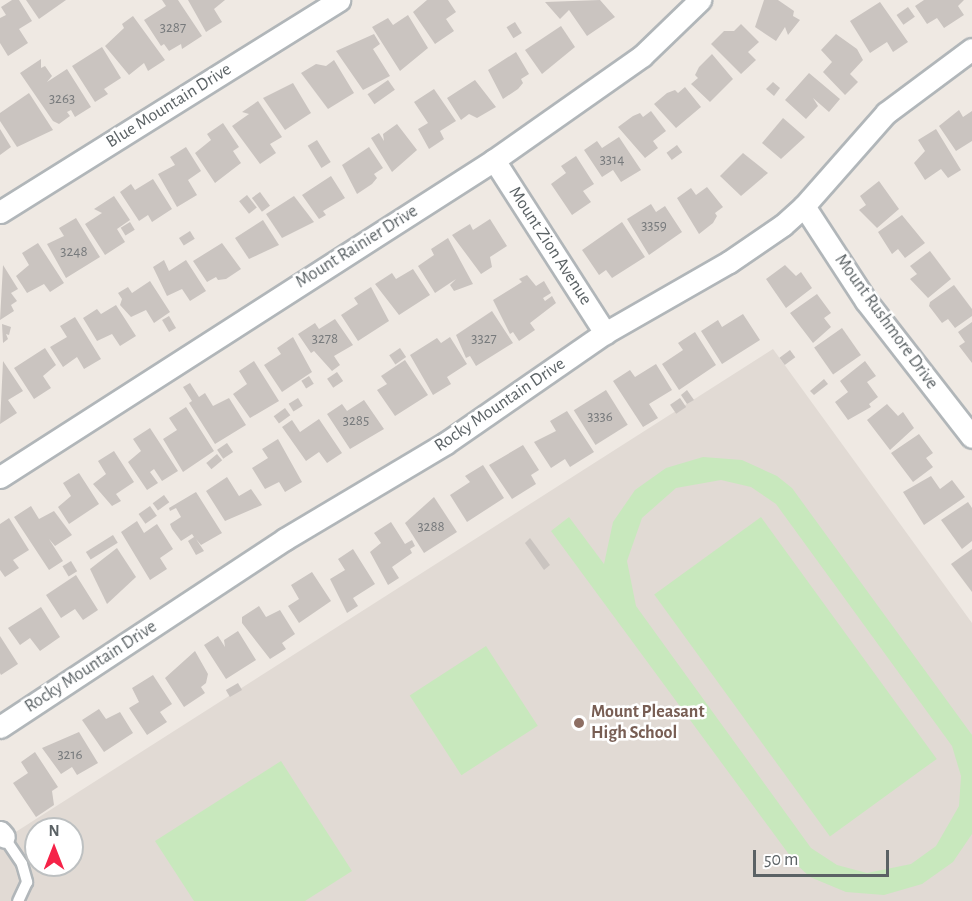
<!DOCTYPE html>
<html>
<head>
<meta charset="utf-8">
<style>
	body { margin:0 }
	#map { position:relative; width:972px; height:901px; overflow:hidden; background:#efe9e3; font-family:"Alegreya Sans",sans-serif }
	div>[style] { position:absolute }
	.education>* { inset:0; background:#e1dad4 }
	.green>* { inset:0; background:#c8e8bd; transform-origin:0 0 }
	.building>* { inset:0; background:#cac4c0; transform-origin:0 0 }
	.roads { filter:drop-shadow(2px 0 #b1b6b9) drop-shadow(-2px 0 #b1b6b9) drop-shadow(0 2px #b1b6b9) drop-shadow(0 -2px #b1b6b9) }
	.service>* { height:10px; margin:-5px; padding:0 5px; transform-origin:5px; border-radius:5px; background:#fff }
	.minor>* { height:21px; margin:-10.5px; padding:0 10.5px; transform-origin:10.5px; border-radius:10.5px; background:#fff }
	.dots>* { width:16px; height:16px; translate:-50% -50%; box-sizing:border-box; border:3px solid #fff; border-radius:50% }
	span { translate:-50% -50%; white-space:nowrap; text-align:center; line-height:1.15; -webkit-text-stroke:5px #fff; paint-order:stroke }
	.number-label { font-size:15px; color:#777a7c }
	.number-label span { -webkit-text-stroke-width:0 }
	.street-label { font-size:18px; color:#5b6265 }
	.education-label { font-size:18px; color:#785e54; font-weight:700 }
	.left { translate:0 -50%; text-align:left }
	.north { position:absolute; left:24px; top:817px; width:60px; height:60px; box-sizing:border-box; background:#fff; border:2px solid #bdc0c1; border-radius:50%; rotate:0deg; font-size:16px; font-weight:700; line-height:24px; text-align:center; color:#5b6265 }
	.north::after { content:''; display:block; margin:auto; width:21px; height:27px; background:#f52348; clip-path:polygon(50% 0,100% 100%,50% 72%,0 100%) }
	.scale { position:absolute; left:753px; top:850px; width:136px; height:27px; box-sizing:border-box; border:3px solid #5b6265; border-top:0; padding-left:8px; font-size:18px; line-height:21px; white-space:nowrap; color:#5b6265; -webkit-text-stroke:4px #fff; paint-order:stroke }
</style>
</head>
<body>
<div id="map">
	<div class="education">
		<i style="clip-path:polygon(evenodd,773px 349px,972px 623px,972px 901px,0 901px,0 842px,773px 349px,36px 829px,72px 829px,72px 865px,36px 865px,36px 829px)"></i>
	</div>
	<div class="green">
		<i style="clip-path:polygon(evenodd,703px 457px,742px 460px,777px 476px,792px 488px,972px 735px,972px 834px,953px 862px,922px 884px,884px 895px,846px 892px,810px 877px,796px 864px,551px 531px,569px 517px,604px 564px,613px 522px,635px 490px,666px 468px,703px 457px,721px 480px,751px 487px,776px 504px,952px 746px,961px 776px,959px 806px,936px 846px,911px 864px,867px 873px,837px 865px,811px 848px,636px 606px,627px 561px,642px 518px,676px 488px,721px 480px)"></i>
		<i style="left:761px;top:517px;width:299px;height:132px;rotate:54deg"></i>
		<i style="left:486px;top:646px;width:95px;height:91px;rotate:57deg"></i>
		<i style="clip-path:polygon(281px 761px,352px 871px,305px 901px,194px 901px,155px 841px)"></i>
	</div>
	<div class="building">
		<i style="clip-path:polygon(12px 0,19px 0,32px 21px,19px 29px,28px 43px,8px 56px,0 43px,0 18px,6px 15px,1px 7px)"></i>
		<i style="clip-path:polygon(26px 0,66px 0,39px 19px)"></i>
		<i style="clip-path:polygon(162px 0,178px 0,202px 36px,182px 49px,181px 44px,169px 51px,164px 44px,161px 46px,144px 20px,166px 6px)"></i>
		<i style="clip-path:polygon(188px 0,225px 0,214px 9px,222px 22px,206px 32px)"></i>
		<i style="clip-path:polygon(427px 0,448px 0,456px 12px,446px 19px,454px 31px,435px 44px,413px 12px)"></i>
		<i style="clip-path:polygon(600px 0,615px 17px,587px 36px,569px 10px,560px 19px,545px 2px)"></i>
		<i style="clip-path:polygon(764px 0,778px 0,794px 11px,793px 16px,800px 20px,788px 35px,785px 27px,776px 41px,755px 27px)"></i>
		<i style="clip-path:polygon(924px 0,964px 0,958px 6px,964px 15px,944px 28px,937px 18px,927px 24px,915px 6px)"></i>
		<i style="clip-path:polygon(880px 2px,908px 42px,893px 52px,887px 42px,870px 53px,850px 21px)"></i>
		<i style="left:908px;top:7px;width:12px;height:14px;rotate:55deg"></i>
		<i style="clip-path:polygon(408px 15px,428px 48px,400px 71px,372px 27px,388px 18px,393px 25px)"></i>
		<i style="clip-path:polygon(133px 16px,165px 60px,148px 71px,144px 63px,129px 75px,105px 46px,124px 28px,122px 24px)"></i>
		<i style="left:515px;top:22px;width:13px;height:10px;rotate:58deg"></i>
		<i style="clip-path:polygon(741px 24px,759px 42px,748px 52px,756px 60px,741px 74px,711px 44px,724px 31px,734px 31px)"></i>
		<i style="clip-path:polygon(561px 26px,575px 47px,542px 74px,525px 50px)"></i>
		<i style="clip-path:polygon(374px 34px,380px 44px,373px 49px,390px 76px,363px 90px,336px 51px)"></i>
		<i style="clip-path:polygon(836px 34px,857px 49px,863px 60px,850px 74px,858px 82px,845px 95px,823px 72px,832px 62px,821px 50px)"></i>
		<i style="clip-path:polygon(102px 47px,121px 78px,104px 89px,108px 94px,95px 102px,72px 66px)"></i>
		<i style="clip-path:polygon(516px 52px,529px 74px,521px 79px,523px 83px,518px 89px,503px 99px,488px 70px)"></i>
		<i style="clip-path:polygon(712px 54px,733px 79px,710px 102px,691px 84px,698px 78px,695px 75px,699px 67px)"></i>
		<i style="clip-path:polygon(41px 59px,41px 68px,45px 66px,52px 76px,47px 82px,67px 69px,91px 107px,75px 117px,71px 110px,67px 112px,70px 116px,59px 124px,53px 121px,20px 73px)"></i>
		<i style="clip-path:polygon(334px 60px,354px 93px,328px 109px,301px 73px,316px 64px,326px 66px)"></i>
		<i style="clip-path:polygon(809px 73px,840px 99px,829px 112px,813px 98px,818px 106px,806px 119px,785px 100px)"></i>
		<i style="left:388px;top:80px;width:12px;height:25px;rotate:55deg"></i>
		<i style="clip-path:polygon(475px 80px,496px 107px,477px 118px,469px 114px,461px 120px,447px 98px)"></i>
		<i style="clip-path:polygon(773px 82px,780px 88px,774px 96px,766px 89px)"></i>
		<i style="clip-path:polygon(293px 83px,311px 113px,285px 130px,263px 98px)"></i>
		<i style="clip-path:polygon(685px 87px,701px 107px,676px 128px,654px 104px,667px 93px,675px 90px,678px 93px)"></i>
		<i style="clip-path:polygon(434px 89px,456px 121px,440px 131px,444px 139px,429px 149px,418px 129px,428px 123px,414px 102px)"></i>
		<i style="clip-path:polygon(29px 93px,53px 130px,17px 147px,0 121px,0 113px)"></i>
		<i style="clip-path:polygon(258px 101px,282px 137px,270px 144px,276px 153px,260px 164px,232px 126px,249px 114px,242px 112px)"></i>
		<i style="clip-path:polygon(959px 110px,963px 117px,972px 111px,972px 141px,956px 151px,939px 126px)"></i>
		<i style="clip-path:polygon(651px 111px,666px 131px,653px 141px,658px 148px,645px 158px,618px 127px,633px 116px,640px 113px,643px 117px)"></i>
		<i style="clip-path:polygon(783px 118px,805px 137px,781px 159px,762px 143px)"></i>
		<i style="clip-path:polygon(223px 123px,239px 147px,233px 151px,241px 163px,215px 183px,195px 153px,211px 140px,207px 134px)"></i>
		<i style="clip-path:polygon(397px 124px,417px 150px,392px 172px,371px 138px,379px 133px,384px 141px,383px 134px)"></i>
		<i style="clip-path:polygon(0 129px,11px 147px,0 155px)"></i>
		<i style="clip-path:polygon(936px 129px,961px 170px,948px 178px,941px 169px,925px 180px,914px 163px,925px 151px,918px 140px)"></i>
		<i style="clip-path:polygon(619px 137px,641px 170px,621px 182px,613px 170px,602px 177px,584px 150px,597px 141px,602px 148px)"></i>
		<i style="left:317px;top:140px;width:26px;height:11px;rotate:58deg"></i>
		<i style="left:677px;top:145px;width:9px;height:13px;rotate:54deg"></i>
		<i style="clip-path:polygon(186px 147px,201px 171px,188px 180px,197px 195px,177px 207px,158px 174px,175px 165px,170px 157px)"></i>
		<i style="clip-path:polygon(369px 147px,383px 168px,374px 174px,377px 178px,372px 184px,357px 194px,342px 165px)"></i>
		<i style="clip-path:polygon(743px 153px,768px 173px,741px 196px,720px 176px)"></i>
		<i style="clip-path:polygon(576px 156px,594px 184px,583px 191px,591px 202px,572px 215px,551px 184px,566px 173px,561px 166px)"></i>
		<i style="clip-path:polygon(331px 176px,345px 198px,323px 211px,326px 215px,319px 219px,302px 195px)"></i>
		<i style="clip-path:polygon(153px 179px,172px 209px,152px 222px,148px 215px,139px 221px,120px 192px,131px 184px,135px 190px)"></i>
		<i style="clip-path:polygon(879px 181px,899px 209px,877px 228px,859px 210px,866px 205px,860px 196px)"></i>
		<i style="clip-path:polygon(707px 187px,723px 207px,715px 213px,717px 216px,713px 223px,699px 234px,677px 198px,691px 188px,696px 195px)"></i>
		<i style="left:260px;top:192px;width:17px;height:10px;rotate:54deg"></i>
		<i style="left:247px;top:195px;width:16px;height:10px;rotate:52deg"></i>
		<i style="clip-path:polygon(114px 196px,130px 220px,117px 229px,125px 242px,105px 255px,85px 224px,102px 213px,94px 209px)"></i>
		<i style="clip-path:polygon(294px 196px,314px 222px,282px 238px,266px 214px)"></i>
		<i style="clip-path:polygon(651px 204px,656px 212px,665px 206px,682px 232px,649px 255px,627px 219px)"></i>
		<i style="clip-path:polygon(902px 215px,925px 243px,905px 258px,898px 249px,892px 254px,878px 232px)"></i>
		<i style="clip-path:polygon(76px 218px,100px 257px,66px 278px,47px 244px,64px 236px,59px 228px)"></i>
		<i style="clip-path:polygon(490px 219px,507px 246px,490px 257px,492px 267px,481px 274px,452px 235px,470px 224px,473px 230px)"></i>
		<i style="clip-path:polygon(263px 220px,279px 245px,249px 259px,235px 238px)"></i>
		<i style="left:130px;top:222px;width:9px;height:11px;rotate:58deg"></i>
		<i style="clip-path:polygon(622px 222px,645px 257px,612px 278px,606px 270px,599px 275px,582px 250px)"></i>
		<i style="left:190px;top:231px;width:9px;height:13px;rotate:58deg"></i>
		<i style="clip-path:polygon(448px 238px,473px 284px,454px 291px,450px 285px,456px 279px,435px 293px,418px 266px,434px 255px,431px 249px)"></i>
		<i style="clip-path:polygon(38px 243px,64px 283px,50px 292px,44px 284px,27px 293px,16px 276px,29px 265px,22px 253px)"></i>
		<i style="clip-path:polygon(222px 243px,241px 269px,226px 279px,218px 280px,216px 277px,207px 282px,193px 261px)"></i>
		<i style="clip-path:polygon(930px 251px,951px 279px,928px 298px,910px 279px,917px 274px,910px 266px)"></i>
		<i style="clip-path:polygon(164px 260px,169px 271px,186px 260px,206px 291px,190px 301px,182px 289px,167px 296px,153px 267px)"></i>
		<i style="clip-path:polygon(3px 265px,18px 289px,11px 293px,17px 301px,11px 305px,14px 311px,0 320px)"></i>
		<i style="clip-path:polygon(785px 265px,796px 276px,801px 272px,812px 288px,786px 308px,766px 279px)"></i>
		<i style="clip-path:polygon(413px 269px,430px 295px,399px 315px,375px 284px,392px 273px,396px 279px)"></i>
		<i style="clip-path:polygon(527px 275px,536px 286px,544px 281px,551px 293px,543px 298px,545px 301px,552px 296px,556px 303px,530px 323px,535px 330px,519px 341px,513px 332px,510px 334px,493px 300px,522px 282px,519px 279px)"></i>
		<i style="clip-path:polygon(150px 281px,170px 312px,154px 323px,146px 310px,131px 317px,120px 305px,122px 299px,118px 293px,128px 287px,132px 293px)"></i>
		<i style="clip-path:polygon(954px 285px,972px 309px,972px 316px,955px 328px,948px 319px,942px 323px,929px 306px,930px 302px)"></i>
		<i style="clip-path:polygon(371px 287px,389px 321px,358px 341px,341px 315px,358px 304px,354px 298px)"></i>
		<i style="clip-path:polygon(817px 294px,831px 313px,824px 318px,831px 327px,813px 343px,790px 313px)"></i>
		<i style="clip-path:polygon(116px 305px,136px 336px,120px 346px,112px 334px,97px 341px,83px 318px,97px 309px,101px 314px)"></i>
		<i style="clip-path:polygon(492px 311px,513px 343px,476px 366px,470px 356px,466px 358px,456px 335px)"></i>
		<i style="clip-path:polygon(743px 314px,760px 340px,722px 364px,701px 331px,718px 320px,722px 327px)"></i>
		<i style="left:169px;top:316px;width:14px;height:8px;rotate:60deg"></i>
		<i style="clip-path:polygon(75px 317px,101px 359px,84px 369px,77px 357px,63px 367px,50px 347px,67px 337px,60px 326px)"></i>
		<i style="clip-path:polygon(335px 319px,353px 345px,334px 356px,340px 365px,332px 371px,314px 351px,311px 353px,298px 334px,315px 323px,319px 329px)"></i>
		<i style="clip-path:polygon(972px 322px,972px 363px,959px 346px,965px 342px,958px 332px)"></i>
		<i style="clip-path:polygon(2px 324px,11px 327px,9px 335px,6px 334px,8px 339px,3px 343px)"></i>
		<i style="left:842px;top:328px;width:33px;height:34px;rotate:55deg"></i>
		<i style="clip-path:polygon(695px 332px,716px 365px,679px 390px,662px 364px,683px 350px,678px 343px)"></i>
		<i style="clip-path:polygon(293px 337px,312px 372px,282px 392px,264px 365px,281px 354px,277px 348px)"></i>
		<i style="clip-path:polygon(450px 337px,467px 364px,447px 377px,451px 384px,433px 395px,410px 355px,437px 338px,441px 343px)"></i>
		<i style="clip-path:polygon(45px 348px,56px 365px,43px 376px,51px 388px,34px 399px,14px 368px)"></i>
		<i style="left:400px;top:348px;width:11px;height:13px;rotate:56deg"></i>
		<i style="left:790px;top:350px;width:9px;height:13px;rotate:54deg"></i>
		<i style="clip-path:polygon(405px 360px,428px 395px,395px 416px,377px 390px,387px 384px,381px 376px)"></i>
		<i style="clip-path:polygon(3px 361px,23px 391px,8px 400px,17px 413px,0 424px)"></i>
		<i style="clip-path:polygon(254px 361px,279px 401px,250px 418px,233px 394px,247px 384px,239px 371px)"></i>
		<i style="clip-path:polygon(865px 361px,876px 376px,867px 382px,878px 397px,869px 404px,871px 407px,848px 420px,835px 402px,848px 392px,840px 381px)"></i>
		<i style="clip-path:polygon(656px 364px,672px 390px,649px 404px,658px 418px,643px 427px,613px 381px,630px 370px,635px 377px)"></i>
		<i style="left:337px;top:372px;width:11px;height:12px;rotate:56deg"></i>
		<i style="left:309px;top:376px;width:9px;height:9px;rotate:58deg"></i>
		<i style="clip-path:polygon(824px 379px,828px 384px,814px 395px,810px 391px)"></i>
		<i style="clip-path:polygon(190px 383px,199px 397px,205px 393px,213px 406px,229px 398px,246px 425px,215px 444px,189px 403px,192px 401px,183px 387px)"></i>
		<i style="left:606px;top:390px;width:41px;height:38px;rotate:58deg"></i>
		<i style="clip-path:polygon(687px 390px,694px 400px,687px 404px,681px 395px)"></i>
		<i style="left:298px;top:398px;width:9px;height:11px;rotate:58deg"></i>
		<i style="left:680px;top:398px;width:11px;height:12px;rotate:56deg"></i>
		<i style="clip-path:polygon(364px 400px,384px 429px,350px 449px,327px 414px,342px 404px,347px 411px)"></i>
		<i style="clip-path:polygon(887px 404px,898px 416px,903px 412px,914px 428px,890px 450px,867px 420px)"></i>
		<i style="clip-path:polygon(186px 407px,214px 451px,183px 472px,163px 439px,177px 430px,169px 418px)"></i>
		<i style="left:285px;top:408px;width:9px;height:14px;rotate:54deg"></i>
		<i style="clip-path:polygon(567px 411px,594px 452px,570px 467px,565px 459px,551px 468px,534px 442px,556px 431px,550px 421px)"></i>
		<i style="clip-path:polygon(319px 419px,342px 453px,327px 463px,319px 452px,306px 461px,282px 427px,292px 420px,300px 432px)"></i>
		<i style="clip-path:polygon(150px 428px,178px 471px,162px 481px,154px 469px,150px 472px,158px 483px,147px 490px,128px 462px,141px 451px,133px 439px)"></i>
		<i style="clip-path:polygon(919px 434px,933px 453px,926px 458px,933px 467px,913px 482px,891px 453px)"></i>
		<i style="clip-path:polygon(278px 439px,302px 482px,285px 492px,279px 482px,265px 489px,252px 468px,268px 458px,262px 449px)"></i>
		<i style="left:227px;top:443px;width:11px;height:12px;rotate:56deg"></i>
		<i style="clip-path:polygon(523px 445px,539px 470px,531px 475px,536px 484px,512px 499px,489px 465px)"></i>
		<i style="clip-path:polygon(114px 451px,134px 482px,116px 494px,121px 501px,112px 506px,93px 484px,106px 474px,98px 461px)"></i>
		<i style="left:217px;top:454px;width:8px;height:14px;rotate:50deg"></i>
		<i style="clip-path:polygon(483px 465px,504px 498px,467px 522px,450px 495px,470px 482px,465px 476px)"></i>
		<i style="clip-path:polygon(79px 473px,99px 504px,69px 524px,58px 507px,71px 496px,63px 483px)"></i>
		<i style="clip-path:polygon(931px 476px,940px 489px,952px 480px,965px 497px,924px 525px,903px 492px)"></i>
		<i style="clip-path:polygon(227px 477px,239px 496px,251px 489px,262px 505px,225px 521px,206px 491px)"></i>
		<i style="clip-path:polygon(196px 492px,222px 533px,201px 545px,196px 539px,204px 551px,196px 555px,188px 541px,194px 537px,192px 534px,181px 541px,172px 529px,170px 524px,181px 517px,176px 508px,170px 511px,169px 508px)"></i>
		<i style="left:164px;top:495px;width:9px;height:14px;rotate:54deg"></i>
		<i style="clip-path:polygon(434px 497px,457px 532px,424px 553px,405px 523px)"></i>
		<i style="clip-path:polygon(968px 502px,972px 508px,972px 541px,962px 549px,941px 520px)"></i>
		<i style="clip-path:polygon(31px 506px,39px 519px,54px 511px,72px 535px,55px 546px,49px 539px,63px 561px,49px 570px,14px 517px)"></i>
		<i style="left:150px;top:506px;width:12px;height:14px;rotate:55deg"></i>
		<i style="clip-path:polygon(9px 518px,29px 550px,13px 560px,19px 568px,5px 577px,0 570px,0 524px)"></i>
		<i style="clip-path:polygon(137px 521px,144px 533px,157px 524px,173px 549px,160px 558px,167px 569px,150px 580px,121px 532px)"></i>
		<i style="clip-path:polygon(391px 522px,405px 544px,412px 540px,415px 546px,410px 549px,412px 553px,392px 567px,399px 578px,388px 585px,370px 552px,381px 543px,374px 533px)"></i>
		<i style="left:113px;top:535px;width:9px;height:32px;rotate:58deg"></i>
		<i style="clip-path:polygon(530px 538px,550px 565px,544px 570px,525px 543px)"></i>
		<i style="clip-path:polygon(117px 548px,136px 577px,107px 604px,90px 569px)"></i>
		<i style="clip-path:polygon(353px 549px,375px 584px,353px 598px,358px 606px,347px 613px,330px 579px,345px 570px,338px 559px)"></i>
		<i style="clip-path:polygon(972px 549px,972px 592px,951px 564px)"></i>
		<i style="left:71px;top:561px;width:12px;height:10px;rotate:59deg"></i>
		<i style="clip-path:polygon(312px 572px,331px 601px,299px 623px,288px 606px,299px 599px,291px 585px)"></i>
		<i style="clip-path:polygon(76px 575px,98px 610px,83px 620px,75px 609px,61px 618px,46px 595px)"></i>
		<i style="clip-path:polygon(259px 606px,266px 617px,280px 610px,295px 634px,282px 643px,286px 649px,270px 659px,242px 623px,242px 617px)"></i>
		<i style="clip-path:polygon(41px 607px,60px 637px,40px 651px,30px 638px,20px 645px,8px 628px)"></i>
		<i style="clip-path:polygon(238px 631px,256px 660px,226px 679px,204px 645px,218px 636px,225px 647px,224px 640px)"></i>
		<i style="clip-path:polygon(0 636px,18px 664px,1px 675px,0 673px)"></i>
		<i style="clip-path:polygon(195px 651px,208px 674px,206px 683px,201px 687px,205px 693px,184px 707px,165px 678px)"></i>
		<i style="clip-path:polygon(153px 675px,172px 704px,160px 712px,167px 722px,147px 735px,129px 708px,139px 702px,132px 688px)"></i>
		<i style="left:238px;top:683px;width:8px;height:14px;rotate:60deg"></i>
		<i style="clip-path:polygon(99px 709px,106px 719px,120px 712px,133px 733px,104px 752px,82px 720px)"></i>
		<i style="clip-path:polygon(79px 732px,98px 763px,77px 775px,72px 767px,61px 774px,42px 748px)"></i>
		<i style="clip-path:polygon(35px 752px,58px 787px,52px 791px,54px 805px,36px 817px,13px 783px,28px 773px,21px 762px)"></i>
	</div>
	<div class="roads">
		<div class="service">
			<i style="left:4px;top:837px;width:32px;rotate:56deg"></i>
			<i style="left:22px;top:864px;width:19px;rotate:74deg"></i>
			<i style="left:27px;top:882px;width:21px;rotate:115deg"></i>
		</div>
		<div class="minor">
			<i style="left:494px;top:160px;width:206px;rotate:57.3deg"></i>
			<i style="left:804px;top:206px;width:113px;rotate:56.9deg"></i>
			<i style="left:866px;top:301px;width:172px;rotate:52.1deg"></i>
			<i style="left:0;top:212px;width:400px;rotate:-32deg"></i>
			<i style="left:0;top:477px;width:587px;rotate:-32.69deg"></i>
			<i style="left:494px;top:160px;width:181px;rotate:-35.1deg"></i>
			<i style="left:642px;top:56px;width:81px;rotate:-44deg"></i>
			<i style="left:0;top:727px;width:341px;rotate:-33.4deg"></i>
			<i style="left:285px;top:539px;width:187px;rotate:-30.8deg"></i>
			<i style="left:446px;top:443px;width:193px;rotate:-34.7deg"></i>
			<i style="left:605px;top:333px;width:143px;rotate:-29.8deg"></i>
			<i style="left:729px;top:262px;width:65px;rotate:-34.4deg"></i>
			<i style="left:783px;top:225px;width:28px;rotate:-42deg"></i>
			<i style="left:804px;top:206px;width:124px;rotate:-48.6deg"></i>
			<i style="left:886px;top:113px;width:107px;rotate:-36.7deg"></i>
			<i style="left:0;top:832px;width:6px;rotate:51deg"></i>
		</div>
	</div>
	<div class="dots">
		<i style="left:579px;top:723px;background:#8d6e63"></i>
	</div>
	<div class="number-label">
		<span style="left:173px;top:28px">3287</span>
		<span style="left:62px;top:99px">3263</span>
		<span style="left:612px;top:160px">3314</span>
		<span style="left:654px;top:226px">3359</span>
		<span style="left:74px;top:252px">3248</span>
		<span style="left:325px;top:339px">3278</span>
		<span style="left:484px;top:339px">3327</span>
		<span style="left:600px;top:417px">3336</span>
		<span style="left:356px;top:421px">3285</span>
		<span style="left:431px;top:527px">3288</span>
		<span style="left:70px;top:755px">3216</span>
	</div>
	<div class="street-label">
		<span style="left:169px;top:106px;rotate:-32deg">Blue Mountain Drive</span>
		<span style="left:550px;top:246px;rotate:57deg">Mount Zion Avenue</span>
		<span style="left:357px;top:247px;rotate:-32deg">Mount Rainier Drive</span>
		<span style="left:886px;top:322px;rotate:54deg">Mount Rushmore Drive</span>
		<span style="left:500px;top:405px;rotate:-34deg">Rocky Mountain Drive</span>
		<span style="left:91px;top:667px;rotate:-33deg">Rocky Mountain Drive</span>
	</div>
	<div class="education-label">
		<span class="left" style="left:591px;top:723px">Mount Pleasant<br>High School</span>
	</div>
	<div class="north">N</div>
	<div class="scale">50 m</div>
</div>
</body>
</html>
